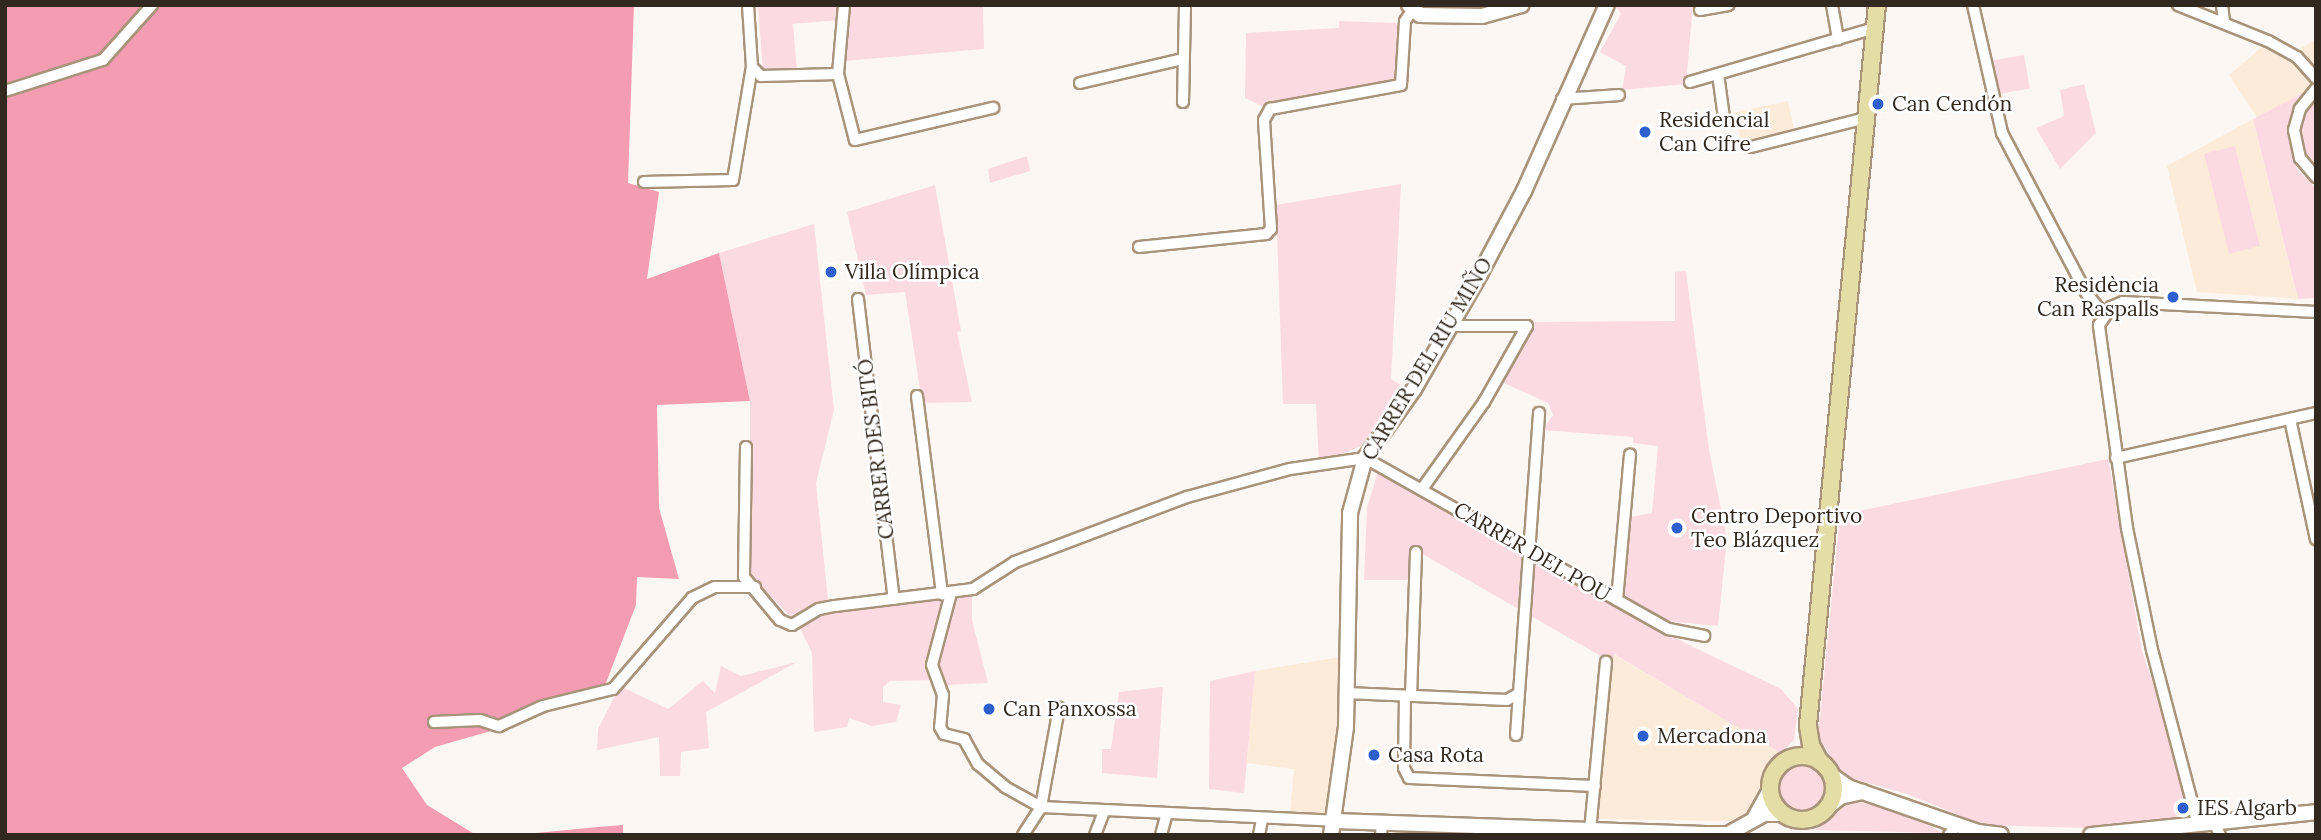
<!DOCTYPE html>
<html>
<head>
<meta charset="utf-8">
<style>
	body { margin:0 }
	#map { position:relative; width:2321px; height:840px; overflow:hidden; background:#fcf7f2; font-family:Lora,serif }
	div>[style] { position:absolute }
	.built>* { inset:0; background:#fdebd9; transform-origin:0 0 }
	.green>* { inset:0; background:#fcdae1; transform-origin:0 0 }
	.round { border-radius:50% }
	.forest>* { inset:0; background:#f49cb2 }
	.roads { filter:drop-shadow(2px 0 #a8937b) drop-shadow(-2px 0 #a8937b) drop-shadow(0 2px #a8937b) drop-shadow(0 -2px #a8937b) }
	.street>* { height:10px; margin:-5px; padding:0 5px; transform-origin:5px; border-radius:5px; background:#fff }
	.secondary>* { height:14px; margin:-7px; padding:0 7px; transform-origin:7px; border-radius:7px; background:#fff }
	.primary>* { height:16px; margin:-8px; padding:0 8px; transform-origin:8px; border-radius:8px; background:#e4dea6 }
	.primary>.ring { margin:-8px; padding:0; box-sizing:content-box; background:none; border:16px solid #e4dea6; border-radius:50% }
	.dots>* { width:19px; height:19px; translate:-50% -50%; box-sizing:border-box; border:4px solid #fff; border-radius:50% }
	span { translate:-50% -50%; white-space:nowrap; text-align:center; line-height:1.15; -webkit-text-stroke:5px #fff; paint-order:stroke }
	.poi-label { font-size:21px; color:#31291f }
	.left { translate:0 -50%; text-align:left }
	.right { translate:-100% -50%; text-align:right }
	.street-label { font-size:21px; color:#31291f }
	.frame { position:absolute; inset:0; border:7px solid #31291f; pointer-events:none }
</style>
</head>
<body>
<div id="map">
	<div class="built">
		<i style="clip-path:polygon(2316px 39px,2316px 87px,2313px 83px,2305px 92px,2257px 117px,2229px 75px,2264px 45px,2287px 57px)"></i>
		<i style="left:1788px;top:101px;width:40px;height:54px;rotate:78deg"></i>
		<i style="clip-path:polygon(2253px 119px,2298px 299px,2197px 292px,2167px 166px)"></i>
		<i style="clip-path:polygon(1613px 654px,1781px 753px,1765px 769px,1753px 808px,1732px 821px,1596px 819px)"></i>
		<i style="clip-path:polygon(1340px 657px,1341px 707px,1330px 813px,1290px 814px,1294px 769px,1247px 763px,1255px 671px)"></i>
	</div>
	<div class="green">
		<i style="clip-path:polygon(758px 5px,840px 5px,839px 20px,793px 24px,797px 70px,763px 71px)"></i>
		<i style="clip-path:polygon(850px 5px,983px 5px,984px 49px,844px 61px)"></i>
		<i style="clip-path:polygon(1615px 5px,1693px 5px,1686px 84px,1622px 90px,1626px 66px,1600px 52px,1621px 14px)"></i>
		<i style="clip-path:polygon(1339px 21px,1396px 23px,1399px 29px,1396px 79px,1262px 106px,1245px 98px,1246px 33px,1339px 28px)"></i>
		<i style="left:2024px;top:55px;width:34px;height:40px;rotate:80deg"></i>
		<i style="clip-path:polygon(2084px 84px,2096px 133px,2060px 169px,2036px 128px,2064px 116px,2060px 90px)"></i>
		<i style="clip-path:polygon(2305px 92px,2287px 132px,2297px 169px,2316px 188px,2316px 298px,2298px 299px,2253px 119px)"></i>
		<i style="clip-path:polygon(2316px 100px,2316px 164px,2305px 152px,2301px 130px,2306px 111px)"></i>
		<i style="left:2235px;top:146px;width:103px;height:32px;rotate:76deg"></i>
		<i style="clip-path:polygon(1027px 156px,1030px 171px,990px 183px,988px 169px)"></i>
		<i style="clip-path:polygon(1401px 184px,1391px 379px,1408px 389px,1367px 444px,1319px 463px,1316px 404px,1283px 404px,1276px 205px)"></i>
		<i style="clip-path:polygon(935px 185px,961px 331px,957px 332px,972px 402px,922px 403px,905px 292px,866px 295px,847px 212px)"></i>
		<i style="clip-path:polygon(814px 224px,834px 410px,816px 483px,828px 600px,790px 616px,750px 576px,750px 401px,719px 253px)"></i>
		<i style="clip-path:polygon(1686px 271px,1709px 450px,1727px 539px,1718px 626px,1667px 621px,1624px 596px,1631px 517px,1652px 513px,1658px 446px,1633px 443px,1633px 437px,1543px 430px,1553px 415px,1548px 403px,1502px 382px,1535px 322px,1675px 321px,1675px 272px)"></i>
		<i style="clip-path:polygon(2108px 459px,2142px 651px,2179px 761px,2185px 794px,2179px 816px,2165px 823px,2088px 828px,1983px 825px,1907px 794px,1843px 776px,1818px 736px,1840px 515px)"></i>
		<i style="clip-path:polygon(1378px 472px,1689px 645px,1781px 689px,1798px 709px,1794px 740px,1781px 753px,1614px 654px,1613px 663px,1412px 548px,1410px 580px,1364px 580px,1367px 508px)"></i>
		<i style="clip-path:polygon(972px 593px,972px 620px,988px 683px,943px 685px,936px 659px,950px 608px,957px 595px)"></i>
		<i style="clip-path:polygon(945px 596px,929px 657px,931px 680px,890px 681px,883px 687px,883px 702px,901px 705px,896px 722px,872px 726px,849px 718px,847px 727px,814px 732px,812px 653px,800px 628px,821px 612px)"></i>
		<i style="clip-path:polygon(797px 662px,706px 712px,709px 748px,681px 752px,680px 776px,660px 776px,659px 737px,597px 750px,598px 729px,620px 686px,668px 709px,703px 681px,715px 693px,721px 666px,741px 676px)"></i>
		<i style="clip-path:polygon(1255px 671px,1244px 793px,1209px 789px,1210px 681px)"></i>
		<i style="clip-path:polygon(1163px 687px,1157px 778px,1102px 773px,1102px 749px,1111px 749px,1119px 692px)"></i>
		<i class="round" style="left:1776px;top:763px;width:52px;height:52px"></i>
		<i style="clip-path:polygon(1852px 800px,1904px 812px,1943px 833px,1815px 830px)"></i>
	</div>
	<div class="forest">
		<i style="clip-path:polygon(5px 5px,634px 5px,628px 183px,659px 192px,647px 279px,719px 253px,750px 401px,657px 405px,659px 508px,679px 579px,637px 577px,636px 605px,604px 688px,570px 696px,512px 725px,435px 747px,402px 768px,427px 805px,476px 835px,5px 835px)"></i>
		<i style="clip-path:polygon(623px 825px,623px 835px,515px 835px,598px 827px)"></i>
	</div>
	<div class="roads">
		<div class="street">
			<i style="left:844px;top:5px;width:69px;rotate:95deg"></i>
			<i style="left:838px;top:74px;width:68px;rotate:75.6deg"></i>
			<i style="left:855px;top:140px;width:142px;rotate:-13.1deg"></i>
			<i style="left:1832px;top:5px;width:35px;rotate:80deg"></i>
			<i style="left:1973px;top:5px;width:131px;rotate:77.2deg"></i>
			<i style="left:2002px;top:133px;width:182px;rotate:62.2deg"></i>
			<i style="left:2087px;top:294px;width:27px;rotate:51deg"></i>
			<i style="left:2178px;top:5px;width:97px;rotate:21.8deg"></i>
			<i style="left:2268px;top:41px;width:33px;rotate:29deg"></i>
			<i style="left:2297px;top:57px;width:28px;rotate:48deg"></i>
			<i style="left:2222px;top:5px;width:17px;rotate:83deg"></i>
			<i style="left:1700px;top:10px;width:29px;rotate:-10deg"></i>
			<i style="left:752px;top:67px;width:13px;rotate:45deg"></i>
			<i style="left:761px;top:76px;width:77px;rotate:-1.5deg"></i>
			<i style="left:1718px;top:74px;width:44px;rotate:82.2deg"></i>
			<i style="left:1690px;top:82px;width:193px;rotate:-16.3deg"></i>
			<i style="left:1080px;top:83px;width:106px;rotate:-13.1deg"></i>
			<i style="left:2316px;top:89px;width:26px;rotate:129deg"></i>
			<i style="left:2300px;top:109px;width:22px;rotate:106deg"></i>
			<i style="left:2294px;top:130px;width:29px;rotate:78deg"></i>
			<i style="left:2300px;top:158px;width:25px;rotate:50deg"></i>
			<i style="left:5px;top:91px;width:103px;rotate:-17.6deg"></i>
			<i style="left:103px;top:60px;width:74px;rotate:-48.3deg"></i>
			<i style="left:1562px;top:99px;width:57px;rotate:-4deg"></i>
			<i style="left:1183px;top:102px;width:97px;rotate:-88.8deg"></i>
			<i style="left:1751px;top:147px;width:119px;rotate:-14.2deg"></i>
			<i style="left:644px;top:182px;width:89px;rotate:-1.3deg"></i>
			<i style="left:733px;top:180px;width:115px;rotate:-80.5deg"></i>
			<i style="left:752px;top:67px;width:62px;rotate:-93.7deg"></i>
			<i style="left:1139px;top:247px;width:128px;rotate:-5.8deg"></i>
			<i style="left:1266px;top:234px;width:7px;rotate:-45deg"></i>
			<i style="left:1271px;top:229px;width:109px;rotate:-93.7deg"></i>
			<i style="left:1264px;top:120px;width:13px;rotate:-61deg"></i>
			<i style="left:1270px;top:109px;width:133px;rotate:-10.4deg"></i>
			<i style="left:1401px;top:85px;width:64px;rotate:-86.4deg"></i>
			<i style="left:1405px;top:21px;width:12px;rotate:-55deg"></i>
			<i style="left:858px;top:299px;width:302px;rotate:83.2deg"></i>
			<i style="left:917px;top:396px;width:200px;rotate:82.8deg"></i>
			<i style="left:2290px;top:419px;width:123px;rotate:77.8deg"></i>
			<i style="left:746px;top:447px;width:130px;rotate:90.9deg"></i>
			<i style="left:744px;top:577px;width:56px;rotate:50.1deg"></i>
			<i style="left:780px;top:620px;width:13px;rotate:23deg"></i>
			<i style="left:792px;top:625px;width:31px;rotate:-31deg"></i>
			<i style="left:819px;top:609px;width:16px;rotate:-11deg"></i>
			<i style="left:835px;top:606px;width:139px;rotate:-7deg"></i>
			<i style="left:973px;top:589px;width:50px;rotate:-32.7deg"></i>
			<i style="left:1015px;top:562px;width:184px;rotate:-20.7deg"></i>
			<i style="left:1187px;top:497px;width:107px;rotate:-15.2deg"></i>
			<i style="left:1290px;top:469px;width:76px;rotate:-8.3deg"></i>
			<i style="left:1365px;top:458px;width:349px;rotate:29.4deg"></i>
			<i style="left:1669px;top:629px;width:36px;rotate:11deg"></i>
			<i style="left:2116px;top:458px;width:205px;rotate:-12.7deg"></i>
			<i style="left:1422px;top:489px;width:107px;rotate:-54.5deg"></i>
			<i style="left:1484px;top:402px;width:87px;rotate:-60.5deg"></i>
			<i style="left:1527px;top:326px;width:76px;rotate:180deg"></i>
			<i style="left:951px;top:593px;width:74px;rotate:104.8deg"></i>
			<i style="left:932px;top:665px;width:32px;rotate:70deg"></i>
			<i style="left:943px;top:695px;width:32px;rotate:95deg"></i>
			<i style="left:940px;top:727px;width:8px;rotate:60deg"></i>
			<i style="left:944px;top:734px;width:21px;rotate:14deg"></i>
			<i style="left:964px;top:739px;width:29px;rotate:61deg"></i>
			<i style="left:978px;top:764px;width:35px;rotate:40deg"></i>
			<i style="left:1005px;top:787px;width:41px;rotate:29.1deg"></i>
			<i style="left:1041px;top:807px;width:294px;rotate:2.7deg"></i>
			<i style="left:1617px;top:600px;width:146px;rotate:-84.9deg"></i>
			<i style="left:1346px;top:693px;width:161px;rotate:2.5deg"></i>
			<i style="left:1507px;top:700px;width:10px;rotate:-29deg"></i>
			<i style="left:1405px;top:696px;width:72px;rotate:90.8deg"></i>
			<i style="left:1404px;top:768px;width:11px;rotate:63deg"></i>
			<i style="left:1409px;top:778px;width:186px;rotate:2.5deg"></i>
			<i style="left:1411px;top:696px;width:144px;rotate:-88deg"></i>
			<i style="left:434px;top:722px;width:46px;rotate:-2.5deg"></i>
			<i style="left:480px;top:720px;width:20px;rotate:18deg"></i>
			<i style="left:499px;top:726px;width:48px;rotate:-24.4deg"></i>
			<i style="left:543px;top:706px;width:72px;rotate:-13.7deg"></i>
			<i style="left:613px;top:689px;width:121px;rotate:-49deg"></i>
			<i style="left:692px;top:598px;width:25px;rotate:-26deg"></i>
			<i style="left:715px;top:587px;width:40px"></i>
			<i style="left:1516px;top:735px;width:323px;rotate:-85.9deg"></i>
			<i style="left:2215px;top:824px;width:12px;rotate:66deg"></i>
			<i style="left:2198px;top:825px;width:181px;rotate:-104.7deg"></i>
			<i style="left:2152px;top:650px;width:125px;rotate:-101.6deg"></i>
			<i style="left:2127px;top:528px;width:205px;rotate:-97.9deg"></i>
			<i style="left:2099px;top:325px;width:22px;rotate:-56deg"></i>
			<i style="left:2111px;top:307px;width:13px;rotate:-23deg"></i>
			<i style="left:2123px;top:302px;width:193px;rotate:3deg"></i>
			<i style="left:1590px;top:831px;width:170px;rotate:-84.6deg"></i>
			<i style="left:1023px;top:835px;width:33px;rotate:-57deg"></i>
			<i style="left:1041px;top:807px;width:101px;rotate:-79.7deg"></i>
			<i style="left:1095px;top:835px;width:22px;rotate:-69deg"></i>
			<i style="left:1161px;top:835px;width:20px;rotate:-75deg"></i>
			<i style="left:1259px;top:835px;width:15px;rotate:-79deg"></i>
			<i style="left:1381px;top:835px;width:12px;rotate:-85deg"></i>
			<i style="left:1949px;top:835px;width:13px;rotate:-51deg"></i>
		</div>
		<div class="secondary">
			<i style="left:1409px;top:5px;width:15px;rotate:42deg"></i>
			<i style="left:1420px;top:15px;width:62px;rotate:0.9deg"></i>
			<i style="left:1482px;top:16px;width:41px;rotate:-15.4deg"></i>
			<i style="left:1831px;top:775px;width:21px;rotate:35deg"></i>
			<i style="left:1848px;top:787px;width:138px;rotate:19.1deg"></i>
			<i style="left:1978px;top:832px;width:23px;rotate:7deg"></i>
			<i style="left:1829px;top:806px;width:14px;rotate:-39deg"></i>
			<i style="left:1840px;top:797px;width:23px;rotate:-13deg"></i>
			<i style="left:1755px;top:817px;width:31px;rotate:-61deg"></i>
			<i style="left:1335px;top:821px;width:370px;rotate:2deg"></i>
			<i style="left:1705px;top:834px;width:23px"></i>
			<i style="left:1728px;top:834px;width:41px;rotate:-29.1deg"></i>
			<i style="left:1764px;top:814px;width:18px"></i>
			<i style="left:1331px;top:835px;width:109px;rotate:-82.1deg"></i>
			<i style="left:1346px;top:727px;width:214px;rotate:-88.9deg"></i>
			<i style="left:1350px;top:513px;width:57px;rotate:-74.7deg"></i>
			<i style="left:1365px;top:458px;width:85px;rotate:-54.6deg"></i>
			<i style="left:1414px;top:389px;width:133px;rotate:-60.1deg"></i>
			<i style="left:1480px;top:274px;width:94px;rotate:-62.1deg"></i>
			<i style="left:1524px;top:191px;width:204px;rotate:-66deg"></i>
			<i style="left:2091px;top:835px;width:226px;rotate:-5.8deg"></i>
		</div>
		<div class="primary">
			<i class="ring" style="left:1770px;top:756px;width:48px;height:48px"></i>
			<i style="left:1820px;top:762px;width:19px;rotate:-118deg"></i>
			<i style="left:1811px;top:745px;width:20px;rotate:-99deg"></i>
			<i style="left:1808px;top:725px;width:723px;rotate:-84.53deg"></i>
		</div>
	</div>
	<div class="dots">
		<i style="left:1878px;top:104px;background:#2d60ce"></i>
		<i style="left:1645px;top:132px;background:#2d60ce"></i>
		<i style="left:831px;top:272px;background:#2d60ce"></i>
		<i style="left:2173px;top:297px;background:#2d60ce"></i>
		<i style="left:1677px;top:528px;background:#2d60ce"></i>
		<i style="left:989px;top:709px;background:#2d60ce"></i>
		<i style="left:1643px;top:736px;background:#2d60ce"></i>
		<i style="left:1374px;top:755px;background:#2d60ce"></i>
		<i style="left:2183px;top:808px;background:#2d60ce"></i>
	</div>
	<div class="poi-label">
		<span class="left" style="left:1892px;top:104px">Can Cendón</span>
		<span class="left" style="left:1659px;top:132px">Residencial<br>Can Cifre</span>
		<span class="left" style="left:845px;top:272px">Villa Olímpica</span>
		<span class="right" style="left:2159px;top:297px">Residència<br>Can Raspalls</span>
		<span class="left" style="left:1691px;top:528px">Centro Deportivo<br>Teo Blázquez</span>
		<span class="left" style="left:1003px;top:709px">Can Panxossa</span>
		<span class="left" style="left:1657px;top:736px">Mercadona</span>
		<span class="left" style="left:1388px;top:755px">Casa Rota</span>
		<span class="left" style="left:2197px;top:808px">IES Algarb</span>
	</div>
	<div class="street-label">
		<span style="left:1427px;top:359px;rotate:-59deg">CARRER DEL RIU MIÑO</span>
		<span style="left:876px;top:449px;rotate:-97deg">CARRER DES BITÓ</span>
		<span style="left:1532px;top:552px;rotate:30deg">CARRER DEL POU</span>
	</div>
	<div class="frame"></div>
</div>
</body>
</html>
